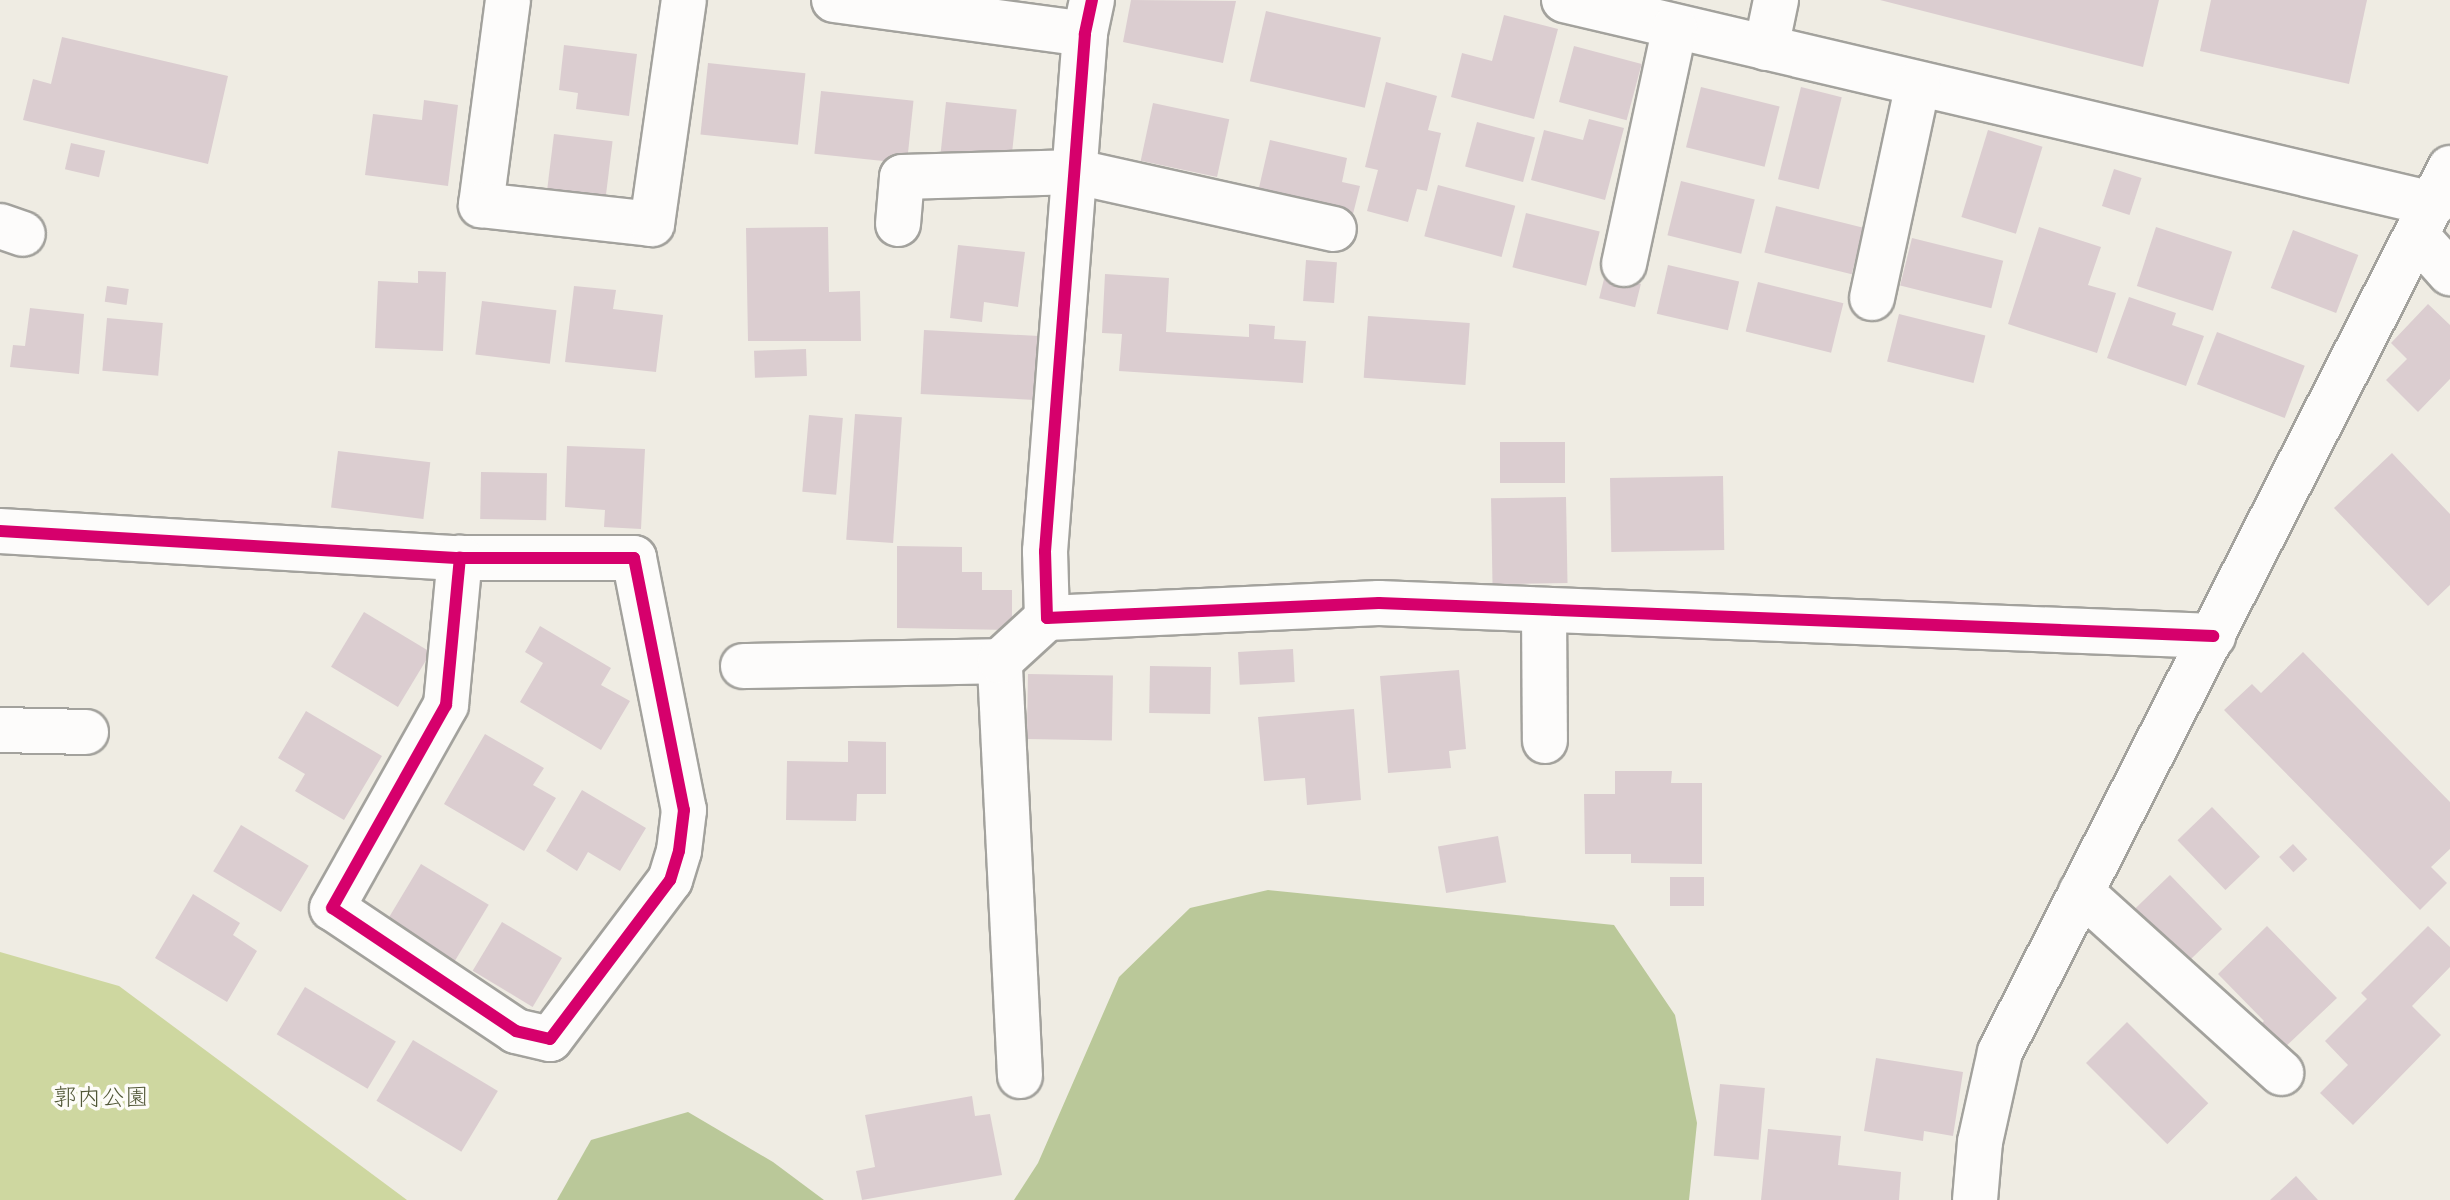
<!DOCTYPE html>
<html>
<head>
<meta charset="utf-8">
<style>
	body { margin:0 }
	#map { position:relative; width:2450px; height:1200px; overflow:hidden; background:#efece3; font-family:Kalam,"Klee One",sans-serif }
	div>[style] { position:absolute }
	.green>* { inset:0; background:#ced7a0 }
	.forest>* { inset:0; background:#bac899 }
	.building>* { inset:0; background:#dbcdd0; transform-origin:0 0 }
	.roads { filter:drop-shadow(2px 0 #a3a29d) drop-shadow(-2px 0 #a3a29d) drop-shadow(0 2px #a3a29d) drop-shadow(0 -2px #a3a29d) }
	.minor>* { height:44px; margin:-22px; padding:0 22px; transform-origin:22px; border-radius:22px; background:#fdfcfb }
	.cycleway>* { height:12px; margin:-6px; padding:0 6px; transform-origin:6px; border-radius:6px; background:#d6006c }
	span { translate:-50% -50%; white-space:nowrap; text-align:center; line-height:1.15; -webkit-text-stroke:7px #fdfcf7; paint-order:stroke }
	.park-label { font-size:24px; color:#515737 }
</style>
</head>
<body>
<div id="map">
	<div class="green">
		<i style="clip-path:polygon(0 952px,119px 986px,407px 1200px,0 1200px)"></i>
	</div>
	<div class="forest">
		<i style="clip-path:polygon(1268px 890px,1614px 925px,1675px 1015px,1697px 1123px,1689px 1200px,1014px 1200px,1038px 1163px,1119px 977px,1190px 908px)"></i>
		<i style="clip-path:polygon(688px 1112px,773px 1162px,824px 1200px,557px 1200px,591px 1140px)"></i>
	</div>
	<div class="building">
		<i style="clip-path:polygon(1131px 0,1236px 1px,1223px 63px,1123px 42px)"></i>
		<i style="clip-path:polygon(1880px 0,2159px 0,2143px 67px)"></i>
		<i style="clip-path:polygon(2211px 0,2367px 0,2349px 84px,2200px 51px)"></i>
		<i style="left:1266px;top:11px;width:118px;height:72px;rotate:13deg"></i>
		<i style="clip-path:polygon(1504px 15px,1558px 29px,1534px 119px,1451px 97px,1462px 53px,1492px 61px)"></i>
		<i style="clip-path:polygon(62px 37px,228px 76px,208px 164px,23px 120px,33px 79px,51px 84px)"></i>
		<i style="clip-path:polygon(564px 45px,637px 54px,629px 116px,576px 109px,578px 93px,559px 90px)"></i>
		<i style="left:1574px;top:46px;width:70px;height:58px;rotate:15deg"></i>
		<i style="left:708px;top:63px;width:98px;height:72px;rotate:6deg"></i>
		<i style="clip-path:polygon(1386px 82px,1437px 96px,1428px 130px,1441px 133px,1427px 191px,1417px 189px,1408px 222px,1367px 211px,1378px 170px,1365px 167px)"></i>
		<i style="left:1701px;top:87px;width:81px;height:62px;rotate:14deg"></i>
		<i style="left:1801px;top:87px;width:42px;height:95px;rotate:14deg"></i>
		<i style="left:821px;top:91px;width:93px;height:63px;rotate:6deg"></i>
		<i style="clip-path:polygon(424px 100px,458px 105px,448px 186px,365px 175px,373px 114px,422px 120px)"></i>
		<i style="left:946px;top:102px;width:71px;height:50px;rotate:6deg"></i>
		<i style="left:1153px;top:103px;width:78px;height:59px;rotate:12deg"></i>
		<i style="clip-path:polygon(1589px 119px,1624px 128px,1605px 200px,1531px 180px,1544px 130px,1583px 140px)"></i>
		<i style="left:1477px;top:122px;width:60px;height:46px;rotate:15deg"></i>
		<i style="left:1988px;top:130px;width:57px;height:91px;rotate:17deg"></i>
		<i style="left:554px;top:134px;width:59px;height:60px;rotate:7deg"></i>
		<i style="clip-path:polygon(1270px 140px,1347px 158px,1342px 182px,1360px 186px,1353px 214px,1258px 192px)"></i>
		<i style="left:71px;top:143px;width:35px;height:27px;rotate:13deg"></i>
		<i style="left:2114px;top:169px;width:29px;height:39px;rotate:18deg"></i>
		<i style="left:1681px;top:181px;width:76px;height:56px;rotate:14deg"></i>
		<i style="left:1438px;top:185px;width:80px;height:53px;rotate:15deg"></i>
		<i style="left:1776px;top:206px;width:90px;height:48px;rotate:14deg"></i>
		<i style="left:1526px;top:213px;width:76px;height:56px;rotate:14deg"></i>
		<i style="clip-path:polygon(828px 227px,829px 292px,860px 291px,861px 341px,748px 341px,746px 228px)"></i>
		<i style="clip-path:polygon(2039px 227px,2101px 247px,2088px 285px,2116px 293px,2097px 353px,2008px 324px)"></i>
		<i style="left:2156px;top:227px;width:80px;height:62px;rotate:18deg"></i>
		<i style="left:2293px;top:230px;width:70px;height:62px;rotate:21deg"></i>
		<i style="left:1912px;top:238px;width:94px;height:49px;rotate:14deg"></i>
		<i style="clip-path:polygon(958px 245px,1025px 252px,1018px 307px,984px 302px,982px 322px,950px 318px)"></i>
		<i style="left:1306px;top:260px;width:31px;height:41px;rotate:4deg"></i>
		<i style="left:1668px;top:265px;width:73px;height:50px;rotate:13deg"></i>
		<i style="clip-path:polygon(418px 271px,446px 272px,443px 351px,375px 348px,378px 281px,418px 283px)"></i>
		<i style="clip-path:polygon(1105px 274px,1169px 278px,1166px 332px,1249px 337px,1249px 324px,1275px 326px,1274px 339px,1306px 341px,1303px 383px,1119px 371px,1122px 334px,1102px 333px)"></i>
		<i style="left:1605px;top:275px;width:37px;height:24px;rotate:14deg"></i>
		<i style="left:1758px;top:282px;width:88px;height:51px;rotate:14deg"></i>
		<i style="left:107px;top:286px;width:22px;height:16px;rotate:8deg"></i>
		<i style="clip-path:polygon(574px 286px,616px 290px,613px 309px,663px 315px,656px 372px,565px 362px)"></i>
		<i style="clip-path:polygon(2129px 297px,2176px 313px,2172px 325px,2204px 336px,2186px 386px,2107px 358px)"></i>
		<i style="left:482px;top:301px;width:75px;height:54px;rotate:7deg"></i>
		<i style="clip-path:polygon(2428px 304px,2450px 325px,2450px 379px,2418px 412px,2386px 380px,2407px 359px,2391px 343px)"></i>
		<i style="clip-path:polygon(30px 308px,84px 314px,79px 374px,10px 367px,13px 345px,25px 346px)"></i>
		<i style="left:1899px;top:314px;width:89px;height:49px;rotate:14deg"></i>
		<i style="left:1368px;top:316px;width:102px;height:62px;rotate:4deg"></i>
		<i style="left:107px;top:318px;width:56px;height:53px;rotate:5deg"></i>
		<i style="left:924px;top:330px;width:115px;height:64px;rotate:3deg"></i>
		<i style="left:2217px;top:332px;width:94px;height:56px;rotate:21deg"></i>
		<i style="left:806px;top:349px;width:27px;height:52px;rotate:88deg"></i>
		<i style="left:855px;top:414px;width:47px;height:126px;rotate:4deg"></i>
		<i style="left:809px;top:415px;width:34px;height:77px;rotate:5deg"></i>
		<i style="left:1565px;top:442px;width:41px;height:65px;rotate:90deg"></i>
		<i style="clip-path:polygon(567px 446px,645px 449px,641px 529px,604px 527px,605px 510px,565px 507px)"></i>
		<i style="left:338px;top:451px;width:93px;height:57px;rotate:7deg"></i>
		<i style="clip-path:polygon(2392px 453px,2450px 514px,2450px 585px,2428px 606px,2334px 508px)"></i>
		<i style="left:481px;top:472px;width:66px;height:47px;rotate:1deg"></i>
		<i style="left:1723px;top:476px;width:74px;height:113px;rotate:89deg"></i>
		<i style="left:1566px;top:497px;width:86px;height:75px;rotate:89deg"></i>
		<i style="clip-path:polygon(897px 546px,962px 547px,962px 572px,982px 572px,982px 590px,1012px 590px,1012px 630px,897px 628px)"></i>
		<i style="left:364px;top:612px;width:78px;height:64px;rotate:31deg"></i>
		<i style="clip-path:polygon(540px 626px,611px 668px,601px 685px,630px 701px,601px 750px,520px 702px,543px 663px,525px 652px)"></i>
		<i style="left:1293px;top:649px;width:33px;height:55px;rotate:87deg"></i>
		<i style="clip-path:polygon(2303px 652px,2450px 802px,2450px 849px,2431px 867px,2447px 883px,2420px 910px,2224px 710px,2252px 684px,2261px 693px)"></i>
		<i style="left:1150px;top:666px;width:61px;height:47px;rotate:1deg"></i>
		<i style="clip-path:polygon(1459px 670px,1466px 749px,1449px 751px,1451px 768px,1388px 773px,1380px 676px)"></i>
		<i style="left:1028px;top:674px;width:85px;height:65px;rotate:1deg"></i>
		<i style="clip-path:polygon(1354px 709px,1361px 800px,1307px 805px,1305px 778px,1264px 781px,1258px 717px)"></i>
		<i style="clip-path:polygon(306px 711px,382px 756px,344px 820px,295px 791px,305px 774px,278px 758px)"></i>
		<i style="clip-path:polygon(485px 734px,544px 768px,533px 785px,556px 798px,524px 851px,444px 804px)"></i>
		<i style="clip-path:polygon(848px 741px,886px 742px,886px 794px,857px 794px,856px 821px,786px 820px,787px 761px,848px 762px)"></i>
		<i style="clip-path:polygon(1615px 771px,1672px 771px,1671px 783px,1702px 783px,1702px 864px,1631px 863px,1631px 854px,1585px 854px,1584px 794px,1615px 794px)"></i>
		<i style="clip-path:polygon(582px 790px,646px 828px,620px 871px,588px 852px,577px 871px,546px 851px)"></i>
		<i style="left:2212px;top:807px;width:69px;height:48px;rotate:46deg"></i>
		<i style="left:241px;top:825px;width:79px;height:54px;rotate:31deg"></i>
		<i style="left:1498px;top:836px;width:47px;height:61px;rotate:80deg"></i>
		<i style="left:2293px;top:844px;width:21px;height:19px;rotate:47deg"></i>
		<i style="left:421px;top:864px;width:79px;height:67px;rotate:31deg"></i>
		<i style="left:2170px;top:875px;width:75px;height:48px;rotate:46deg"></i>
		<i style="left:1670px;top:877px;width:34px;height:29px"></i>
		<i style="clip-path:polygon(193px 894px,240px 923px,233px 935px,257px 951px,227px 1002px,155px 958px)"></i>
		<i style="left:502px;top:922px;width:70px;height:57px;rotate:31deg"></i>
		<i style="clip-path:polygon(2267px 926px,2337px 998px,2281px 1051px,2258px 1027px,2264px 1021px,2218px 974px)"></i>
		<i style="clip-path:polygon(2428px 926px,2450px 947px,2450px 967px,2412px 1006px,2441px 1035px,2353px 1125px,2320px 1093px,2348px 1065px,2325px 1041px,2367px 999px,2361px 993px)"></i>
		<i style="left:305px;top:987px;width:106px;height:55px;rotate:31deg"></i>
		<i style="left:2127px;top:1022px;width:115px;height:58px;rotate:45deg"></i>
		<i style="left:413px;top:1040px;width:99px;height:71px;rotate:31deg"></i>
		<i style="clip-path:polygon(1876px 1058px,1963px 1072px,1953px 1136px,1924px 1131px,1923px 1141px,1864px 1131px)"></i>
		<i style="left:1720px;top:1084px;width:45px;height:72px;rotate:5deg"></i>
		<i style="clip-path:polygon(972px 1096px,975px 1116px,990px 1114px,1002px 1175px,862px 1200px,856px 1171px,875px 1167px,865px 1115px)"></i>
		<i style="clip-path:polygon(1768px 1129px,1841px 1136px,1838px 1165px,1901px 1172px,1899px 1200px,1761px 1200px)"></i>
		<i style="clip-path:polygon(2296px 1176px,2318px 1200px,2270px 1200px)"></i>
	</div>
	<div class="roads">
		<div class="minor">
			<i style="left:508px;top:0;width:207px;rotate:97.5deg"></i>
			<i style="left:481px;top:205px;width:172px;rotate:6.3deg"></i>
			<i style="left:652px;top:224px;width:226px;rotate:-81.9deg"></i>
			<i style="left:834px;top:0;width:253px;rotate:7.7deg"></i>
			<i style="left:1092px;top:0;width:35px;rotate:102deg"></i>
			<i style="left:1085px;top:34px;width:519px;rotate:94.42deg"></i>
			<i style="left:1045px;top:551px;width:67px;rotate:88.3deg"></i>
			<i style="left:1047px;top:618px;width:332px;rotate:-2.6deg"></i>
			<i style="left:1379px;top:603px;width:835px;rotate:2.27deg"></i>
			<i style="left:1564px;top:0;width:893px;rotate:13.21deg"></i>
			<i style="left:1766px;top:48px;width:49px;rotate:-78.2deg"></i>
			<i style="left:898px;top:224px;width:47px;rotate:-85.1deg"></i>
			<i style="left:902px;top:177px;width:175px;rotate:-1.6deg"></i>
			<i style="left:1077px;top:172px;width:263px;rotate:12.5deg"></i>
			<i style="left:0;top:226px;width:24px;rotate:19deg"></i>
			<i style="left:2417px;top:236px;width:50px;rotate:48.3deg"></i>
			<i style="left:1624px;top:264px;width:242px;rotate:-77.9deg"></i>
			<i style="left:1872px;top:298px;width:219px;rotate:-77.9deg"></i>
			<i style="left:0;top:531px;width:461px;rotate:3.4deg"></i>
			<i style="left:460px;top:558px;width:174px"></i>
			<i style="left:634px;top:558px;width:257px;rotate:78.8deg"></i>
			<i style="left:684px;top:810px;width:41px;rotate:97deg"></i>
			<i style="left:679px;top:851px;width:30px;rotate:107deg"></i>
			<i style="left:670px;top:880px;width:199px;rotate:127deg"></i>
			<i style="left:550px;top:1039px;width:35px;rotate:-167deg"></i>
			<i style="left:516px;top:1031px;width:221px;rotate:-146.2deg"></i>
			<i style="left:332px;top:908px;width:233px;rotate:-60.7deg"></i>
			<i style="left:446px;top:705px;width:148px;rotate:-84.6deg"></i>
			<i style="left:1544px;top:610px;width:131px;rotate:89.6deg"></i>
			<i style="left:743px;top:666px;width:257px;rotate:-1.1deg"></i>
			<i style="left:0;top:730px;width:86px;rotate:1.3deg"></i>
			<i style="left:2081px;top:892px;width:270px;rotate:42.1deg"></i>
			<i style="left:1020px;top:1076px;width:415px;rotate:-92.8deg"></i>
			<i style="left:1000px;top:661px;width:64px;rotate:-42.5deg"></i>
			<i style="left:1975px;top:1200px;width:58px;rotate:-85.1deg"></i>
			<i style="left:1980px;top:1142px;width:92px;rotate:-77.5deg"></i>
			<i style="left:2000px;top:1052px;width:992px;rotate:-63.02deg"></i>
		</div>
	</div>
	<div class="cycleway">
		<i style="left:1092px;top:0;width:35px;rotate:102deg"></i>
		<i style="left:1085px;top:34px;width:519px;rotate:94.42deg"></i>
		<i style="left:1045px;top:551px;width:67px;rotate:88.3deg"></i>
		<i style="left:1047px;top:618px;width:332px;rotate:-2.6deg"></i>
		<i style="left:1379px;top:603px;width:835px;rotate:2.27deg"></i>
		<i style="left:0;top:531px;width:461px;rotate:3.4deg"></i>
		<i style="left:460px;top:558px;width:174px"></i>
		<i style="left:634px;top:558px;width:257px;rotate:78.8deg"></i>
		<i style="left:684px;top:810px;width:41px;rotate:97deg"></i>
		<i style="left:679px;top:851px;width:30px;rotate:107deg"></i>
		<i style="left:670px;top:880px;width:199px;rotate:127deg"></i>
		<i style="left:550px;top:1039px;width:35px;rotate:-167deg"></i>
		<i style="left:516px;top:1031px;width:221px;rotate:-146.2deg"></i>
		<i style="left:332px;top:908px;width:233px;rotate:-60.7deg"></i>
		<i style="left:446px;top:705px;width:148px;rotate:-84.6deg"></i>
	</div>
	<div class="park-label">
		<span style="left:101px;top:1099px">郭内公園</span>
	</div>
</div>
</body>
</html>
